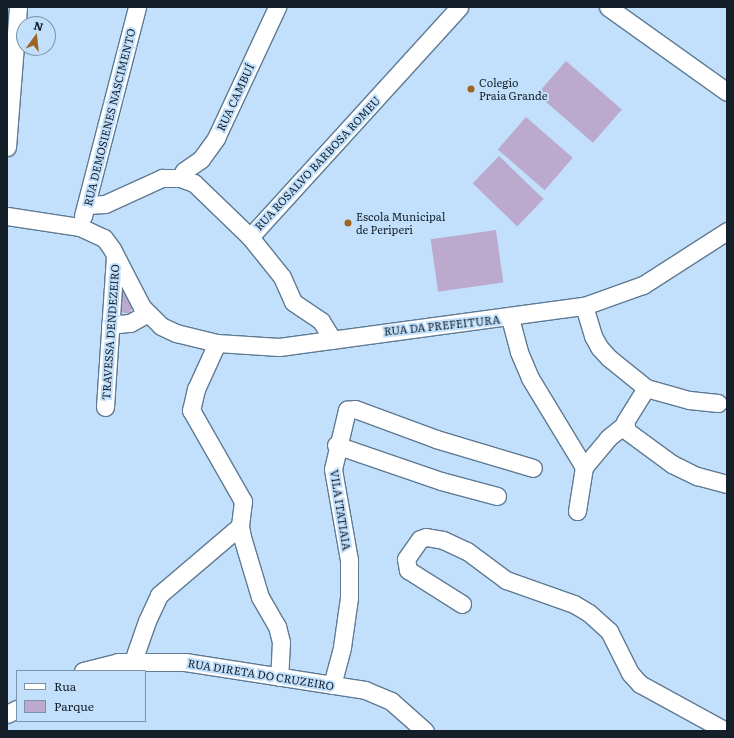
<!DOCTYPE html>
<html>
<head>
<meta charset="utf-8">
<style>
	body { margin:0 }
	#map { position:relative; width:734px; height:738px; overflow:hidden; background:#c2e0fc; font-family:Literata,serif }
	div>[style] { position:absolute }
	.green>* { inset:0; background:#bbaacd; transform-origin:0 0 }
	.roads { filter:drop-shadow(1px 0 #5f7a93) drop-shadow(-1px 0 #5f7a93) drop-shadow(0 1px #5f7a93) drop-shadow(0 -1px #5f7a93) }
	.minor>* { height:17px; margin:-8.5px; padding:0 8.5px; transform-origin:8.5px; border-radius:8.5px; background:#fff }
	.dots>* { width:11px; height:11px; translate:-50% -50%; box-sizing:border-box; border:2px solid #c2e0fc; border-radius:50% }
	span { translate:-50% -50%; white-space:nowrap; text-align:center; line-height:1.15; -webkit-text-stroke:4px #c2e0fc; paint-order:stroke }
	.poi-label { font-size:11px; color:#141f29 }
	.left { translate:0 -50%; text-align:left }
	.street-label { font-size:11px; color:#141f29 }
	.frame { position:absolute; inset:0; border:8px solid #141f29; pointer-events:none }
	.legend { position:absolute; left:16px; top:670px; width:130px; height:52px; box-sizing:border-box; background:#c2e0fc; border:1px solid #7c93a8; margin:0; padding:5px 7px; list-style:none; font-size:12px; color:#141f29 }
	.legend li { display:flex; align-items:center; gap:8px; height:20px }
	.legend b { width:20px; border:1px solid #7c93a8 }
	.north { position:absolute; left:16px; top:16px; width:40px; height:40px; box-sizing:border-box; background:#c2e0fc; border:1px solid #7c93a8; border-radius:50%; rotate:15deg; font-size:11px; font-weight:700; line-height:16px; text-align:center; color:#141f29 }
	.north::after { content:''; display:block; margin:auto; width:14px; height:18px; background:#9c6420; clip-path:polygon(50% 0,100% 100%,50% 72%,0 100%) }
</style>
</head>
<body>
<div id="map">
	<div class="green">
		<i style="left:566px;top:61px;width:74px;height:44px;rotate:41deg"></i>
		<i style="left:526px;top:117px;width:62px;height:43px;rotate:41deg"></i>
		<i style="left:499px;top:156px;width:62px;height:38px;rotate:44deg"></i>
		<i style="left:496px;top:230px;width:53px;height:66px;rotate:82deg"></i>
		<i style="clip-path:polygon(114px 268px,135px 303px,129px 314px,117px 311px)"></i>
	</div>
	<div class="roads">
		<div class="minor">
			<i style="left:608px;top:7px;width:146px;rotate:35.5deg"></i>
			<i style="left:7px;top:147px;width:140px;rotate:-85.5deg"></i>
			<i style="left:180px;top:178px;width:8px;rotate:-60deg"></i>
			<i style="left:184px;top:171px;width:21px;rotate:-35deg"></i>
			<i style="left:201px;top:159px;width:26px;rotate:-54deg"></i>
			<i style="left:216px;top:138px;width:145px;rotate:-65deg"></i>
			<i style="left:86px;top:205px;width:19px;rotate:-3deg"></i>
			<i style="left:105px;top:204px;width:63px;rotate:-24.5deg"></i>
			<i style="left:162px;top:178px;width:18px"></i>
			<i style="left:180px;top:178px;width:15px;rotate:20deg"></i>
			<i style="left:194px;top:183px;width:78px;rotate:44deg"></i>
			<i style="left:250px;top:237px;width:51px;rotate:51.3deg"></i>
			<i style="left:282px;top:277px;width:27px;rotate:66deg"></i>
			<i style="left:293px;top:302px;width:34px;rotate:34deg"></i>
			<i style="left:321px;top:321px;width:22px;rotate:58deg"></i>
			<i style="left:7px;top:216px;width:74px;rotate:8.6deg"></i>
			<i style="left:80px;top:227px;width:26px;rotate:25deg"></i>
			<i style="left:104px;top:238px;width:14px;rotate:54deg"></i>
			<i style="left:112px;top:249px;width:65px;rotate:62.7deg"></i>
			<i style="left:142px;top:307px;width:27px;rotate:45deg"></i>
			<i style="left:161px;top:326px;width:17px;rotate:25deg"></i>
			<i style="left:176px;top:333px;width:42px;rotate:13.7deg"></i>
			<i style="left:217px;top:343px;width:62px;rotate:3.7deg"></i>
			<i style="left:279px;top:347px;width:308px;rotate:-7.7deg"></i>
			<i style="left:584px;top:306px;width:63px;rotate:-19.6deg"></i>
			<i style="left:643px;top:285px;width:100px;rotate:-32.7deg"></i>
			<i style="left:83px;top:216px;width:216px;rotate:-75.5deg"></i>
			<i style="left:250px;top:237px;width:311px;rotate:-47.7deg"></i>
			<i style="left:584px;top:306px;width:31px;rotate:73deg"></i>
			<i style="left:593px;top:336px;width:13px;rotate:61deg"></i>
			<i style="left:599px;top:347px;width:15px;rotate:48deg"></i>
			<i style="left:609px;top:358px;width:48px;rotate:39deg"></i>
			<i style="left:646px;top:388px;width:45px;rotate:15.6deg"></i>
			<i style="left:689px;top:400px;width:29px;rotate:6deg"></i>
			<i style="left:510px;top:318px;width:35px;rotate:75deg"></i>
			<i style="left:519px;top:352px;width:28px;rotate:67deg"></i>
			<i style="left:530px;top:378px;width:104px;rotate:58.8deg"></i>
			<i style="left:110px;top:325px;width:20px;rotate:-6deg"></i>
			<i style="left:130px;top:323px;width:18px;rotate:-29deg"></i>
			<i style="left:217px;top:343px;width:51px;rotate:114.5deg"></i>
			<i style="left:196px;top:389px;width:22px;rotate:103deg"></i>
			<i style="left:191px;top:410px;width:105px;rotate:60.3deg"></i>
			<i style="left:243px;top:501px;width:25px;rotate:97deg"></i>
			<i style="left:240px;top:526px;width:11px;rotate:80deg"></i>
			<i style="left:242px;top:537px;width:63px;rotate:73.3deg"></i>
			<i style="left:260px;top:597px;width:34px;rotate:60deg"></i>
			<i style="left:277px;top:626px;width:16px;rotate:76deg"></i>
			<i style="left:281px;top:642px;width:35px;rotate:93deg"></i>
			<i style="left:646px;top:388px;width:40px;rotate:122deg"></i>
			<i style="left:625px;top:422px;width:9px;rotate:77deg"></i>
			<i style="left:627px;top:431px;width:56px;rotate:36.3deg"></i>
			<i style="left:672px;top:464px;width:28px;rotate:26deg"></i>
			<i style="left:697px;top:476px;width:31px;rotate:15deg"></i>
			<i style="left:105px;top:407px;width:150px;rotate:-86.2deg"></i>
			<i style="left:336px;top:445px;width:111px;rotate:18.9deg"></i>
			<i style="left:441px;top:481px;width:58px;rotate:15deg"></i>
			<i style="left:577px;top:511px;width:45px;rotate:-81deg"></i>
			<i style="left:584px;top:467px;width:38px;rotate:-50deg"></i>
			<i style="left:608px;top:438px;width:21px;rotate:-39deg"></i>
			<i style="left:462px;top:604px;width:64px;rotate:-147.8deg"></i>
			<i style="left:408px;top:570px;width:11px;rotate:-100deg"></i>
			<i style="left:406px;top:559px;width:24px;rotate:-55deg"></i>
			<i style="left:420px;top:539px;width:6px;rotate:-18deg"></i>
			<i style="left:426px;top:537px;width:17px;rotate:10deg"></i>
			<i style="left:443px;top:540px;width:26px;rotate:25deg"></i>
			<i style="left:467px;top:551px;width:49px;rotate:36.6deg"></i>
			<i style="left:506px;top:580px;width:72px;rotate:19.4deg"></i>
			<i style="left:574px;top:604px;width:17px;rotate:31deg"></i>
			<i style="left:589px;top:613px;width:27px;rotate:42deg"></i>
			<i style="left:609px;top:631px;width:47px;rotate:63.4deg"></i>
			<i style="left:630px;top:673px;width:15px;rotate:48deg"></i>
			<i style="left:640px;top:684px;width:98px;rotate:28.7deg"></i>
			<i style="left:133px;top:661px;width:42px;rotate:-70.7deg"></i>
			<i style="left:147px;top:621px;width:29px;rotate:-65deg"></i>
			<i style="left:159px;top:595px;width:106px;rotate:-40.4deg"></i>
			<i style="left:83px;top:671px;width:36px;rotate:-14deg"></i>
			<i style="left:118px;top:662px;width:67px"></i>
			<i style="left:185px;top:662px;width:182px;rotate:8.8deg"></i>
			<i style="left:365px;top:690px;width:28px;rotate:23deg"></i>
			<i style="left:391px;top:701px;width:45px;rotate:41.4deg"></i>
			<i style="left:332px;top:685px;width:39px;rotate:-75deg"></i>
			<i style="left:342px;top:647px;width:49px;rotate:-81.9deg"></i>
			<i style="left:349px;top:598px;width:38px;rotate:-90deg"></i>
			<i style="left:349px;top:560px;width:92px;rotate:-100deg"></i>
			<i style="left:333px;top:469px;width:61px;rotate:-76.7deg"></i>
			<i style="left:347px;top:410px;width:8px;rotate:-7deg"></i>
			<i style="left:355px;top:409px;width:86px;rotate:20.3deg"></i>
			<i style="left:436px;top:439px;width:101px;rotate:16.6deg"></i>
			<i style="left:7px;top:714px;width:11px;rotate:-27deg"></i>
		</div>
	</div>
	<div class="dots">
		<i style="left:471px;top:89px;background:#9c6420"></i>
		<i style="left:348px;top:223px;background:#9c6420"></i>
	</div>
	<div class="poi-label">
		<span class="left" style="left:479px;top:89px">Colegio<br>Praia Grande</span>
		<span class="left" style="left:356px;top:223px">Escola Municipal<br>de Periperi</span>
	</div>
	<div class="street-label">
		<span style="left:235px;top:97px;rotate:-65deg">RUA CAMBUÍ</span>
		<span style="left:109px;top:117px;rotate:-76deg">RUA DEMOSIENES NASCIMENTO</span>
		<span style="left:317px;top:163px;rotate:-47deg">RUA ROSALVO BARBOSA ROMEU</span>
		<span style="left:442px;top:325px;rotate:-6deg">RUA DA PREFEITURA</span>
		<span style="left:110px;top:332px;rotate:-86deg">TRAVESSA DENDEZEIRO</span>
		<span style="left:341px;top:510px;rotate:81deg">VILA ITATIAIA</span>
		<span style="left:261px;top:674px;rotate:9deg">RUA DIRETA DO CRUZEIRO</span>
	</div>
	<div class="frame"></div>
	<ul class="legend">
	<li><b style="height:5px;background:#fff"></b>Rua</li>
	<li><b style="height:11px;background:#bbaacd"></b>Parque</li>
	</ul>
	<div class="north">N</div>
</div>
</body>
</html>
